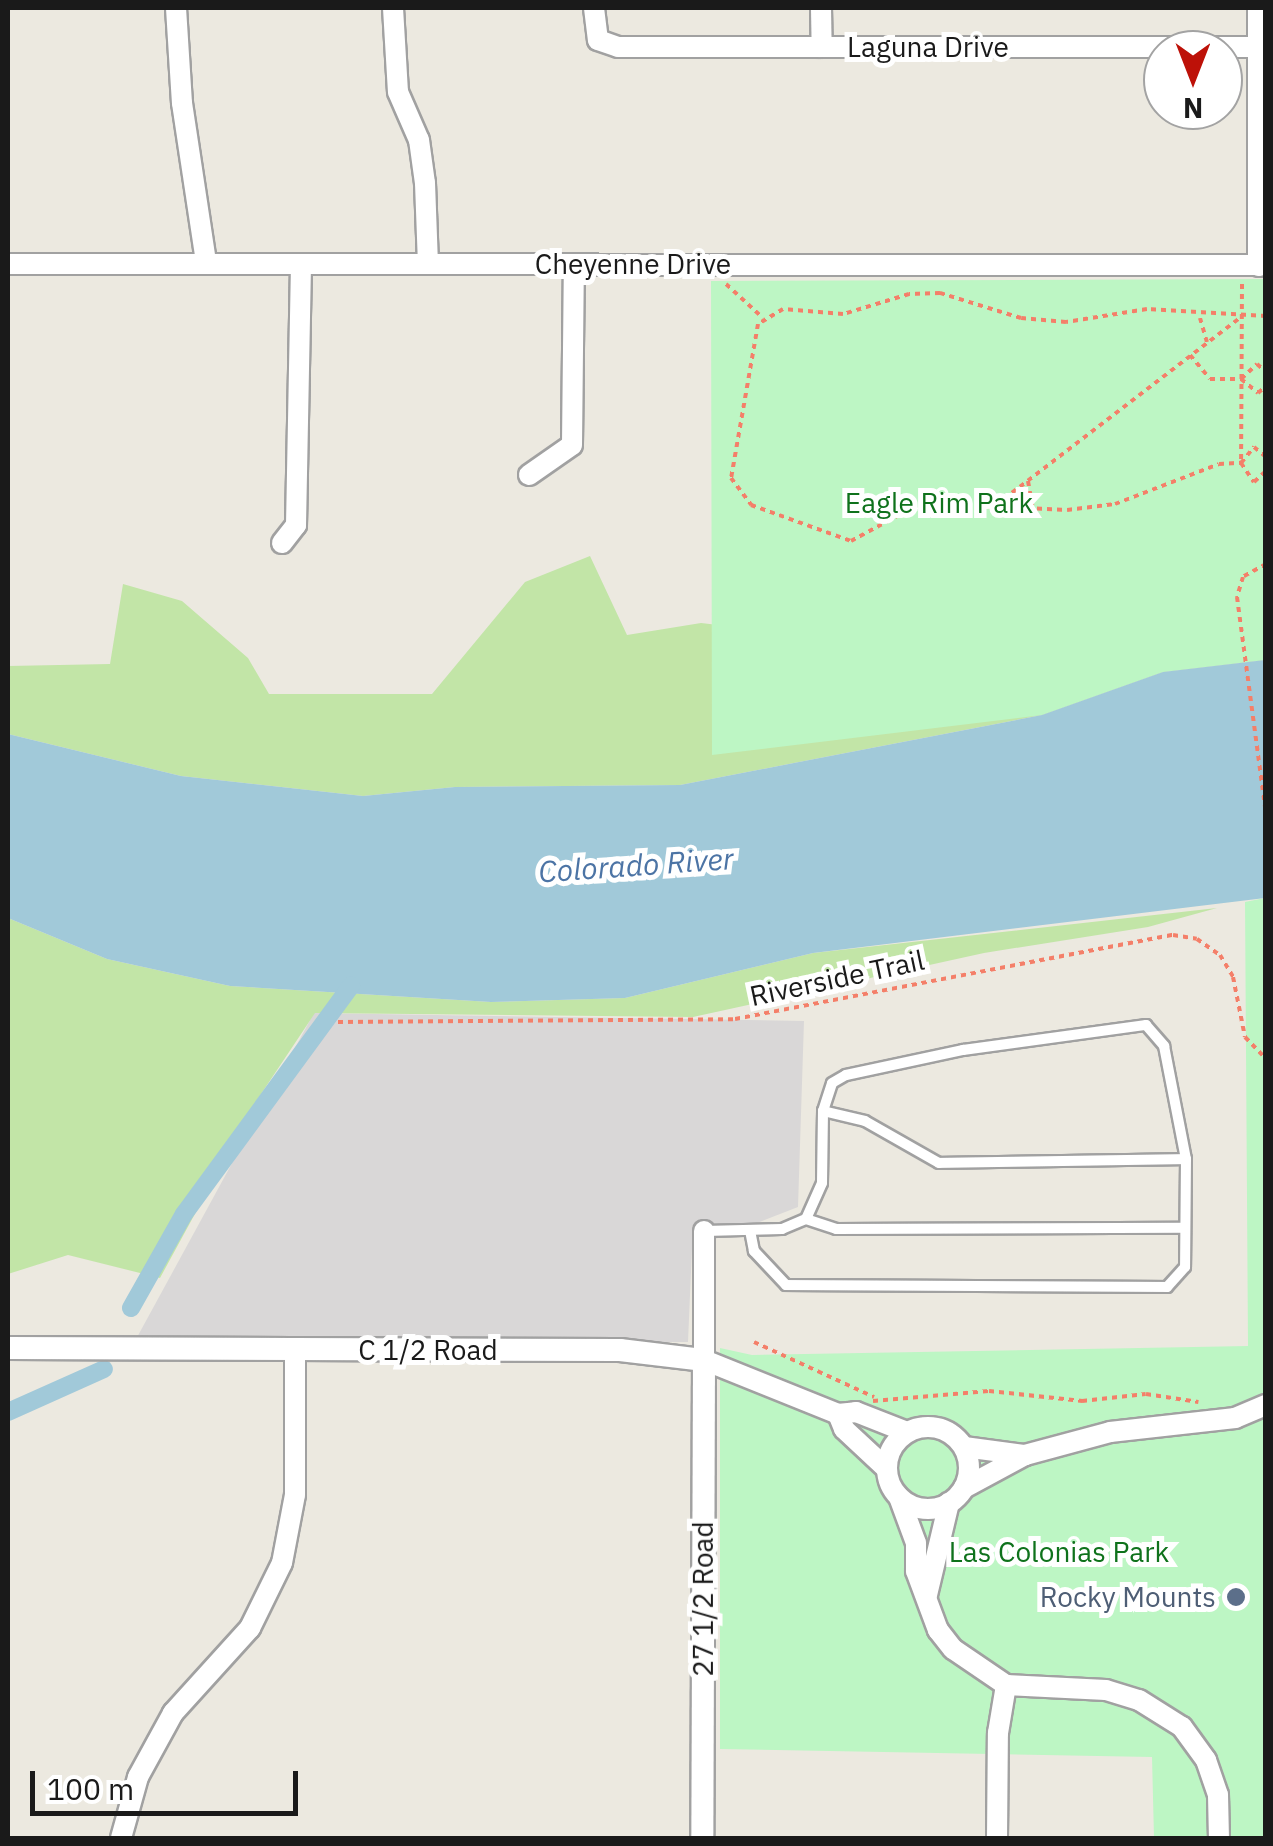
<!DOCTYPE html>
<html>
<head>
<meta charset="utf-8">
<style>
	body { margin:0 }
	#map { position:relative; width:1273px; height:1846px; overflow:hidden; background:#ece9e0; font-family:"IBM Plex Sans",sans-serif }
	div>[style] { position:absolute }
	.residential>* { inset:0; background:#d9d7d7 }
	.grass>* { inset:0; background:#c2e5a7 }
	.park>* { inset:0; background:#bdf6c4 }
	.water>* { inset:0; background:#a1c9d9 }
	.canal>* { height:18px; margin:-9px; padding:0 9px; transform-origin:9px; border-radius:9px; background:#a1c9d9 }
	.path>* { height:4px; margin-top:-2px; transform-origin:0; background:repeating-linear-gradient(90deg,#f47f69 0 5px,transparent 0 10px) }
	.roads { filter:drop-shadow(2px 0 #a1a1a1) drop-shadow(-2px 0 #a1a1a1) drop-shadow(0 2px #a1a1a1) drop-shadow(0 -2px #a1a1a1) }
	.service>* { height:10px; margin:-5px; padding:0 5px; transform-origin:5px; border-radius:5px; background:#fff }
	.minor>* { height:20px; margin:-10px; padding:0 10px; transform-origin:10px; border-radius:10px; background:#fff }
	.minor>.ring { margin:-10px; padding:0; box-sizing:content-box; background:none; border:20px solid #fff; border-radius:50% }
	.tertiary>* { height:22px; margin:-11px; padding:0 11px; transform-origin:11px; border-radius:11px; background:#fff }
	.dots>* { width:28px; height:28px; translate:-50% -50%; box-sizing:border-box; border:5px solid #fff; border-radius:50% }
	span { translate:-50% -50%; white-space:nowrap; text-align:center; line-height:1.15; -webkit-text-stroke:10px #fff; paint-order:stroke }
	.street-label { font-size:28px; color:#1a1a1a }
	.park-label { font-size:28px; color:#0f721c }
	.service-label { font-size:28px; color:#4e5e75 }
	.right { translate:-100% -50%; text-align:right }
	.water-label { font-size:30px; color:#4c74a5; font-style:italic }
	.frame { position:absolute; inset:0; border:10px solid #1a1a1a; pointer-events:none }
	.north { position:absolute; left:1143px; top:30px; width:100px; height:100px; box-sizing:border-box; background:#fff; border:2px solid #a3a3a3; border-radius:50%; rotate:180deg; font-size:28px; font-weight:700; line-height:40px; text-align:center; color:#1a1a1a }
	.north::after { content:''; display:block; margin:auto; width:35px; height:45px; background:#bd1108; clip-path:polygon(50% 0,100% 100%,50% 72%,0 100%) }
	.scale { position:absolute; left:30px; top:1771px; width:268px; height:45px; box-sizing:border-box; border:5px solid #1a1a1a; border-top:0; padding-left:12px; font-size:30px; line-height:35px; white-space:nowrap; color:#1a1a1a; -webkit-text-stroke:8px #fff; paint-order:stroke }
</style>
</head>
<body>
<div id="map">
	<div class="residential">
		<i style="clip-path:polygon(314px 1013px,804px 1021px,798px 1207px,692px 1248px,688px 1342px,135px 1341px)"></i>
	</div>
	<div class="grass">
		<i style="clip-path:polygon(590px 556px,627px 635px,701px 623px,798px 634px,1265px 660px,1163px 672px,1042px 715px,680px 785px,455px 787px,363px 796px,181px 776px,8px 734px,8px 666px,110px 664px,123px 584px,182px 601px,248px 658px,269px 694px,432px 694px,525px 582px)"></i>
		<i style="clip-path:polygon(1217px 908px,1148px 927px,984px 953px,693px 1017px,315px 1013px,257px 1100px,160px 1278px,68px 1255px,8px 1274px,8px 918px,107px 959px,230px 986px,491px 1002px,625px 998px,813px 953px)"></i>
	</div>
	<div class="park">
		<i style="clip-path:polygon(1265px 279px,1265px 660px,1163px 672px,1042px 715px,712px 755px,711px 281px)"></i>
		<i style="clip-path:polygon(1265px 898px,1265px 1838px,1154px 1838px,1152px 1757px,720px 1749px,720px 1348px,752px 1355px,1248px 1346px,1245px 902px)"></i>
	</div>
	<div class="water">
		<i style="clip-path:polygon(1265px 660px,1265px 898px,813px 953px,625px 998px,491px 1002px,230px 986px,107px 959px,8px 918px,8px 734px,181px 776px,363px 796px,455px 787px,680px 785px,1042px 715px,1163px 672px)"></i>
	</div>
	<div class="canal">
		<i style="left:131px;top:1308px;width:108px;rotate:-60.6deg"></i>
		<i style="left:184px;top:1214px;width:283px;rotate:-53.8deg"></i>
		<i style="left:8px;top:1412px;width:105px;rotate:-24.1deg"></i>
	</div>
	<div class="path">
		<i style="left:726px;top:284px;width:50px;rotate:42.6deg"></i>
		<i style="left:1242px;top:284px;width:179px;rotate:90.3deg"></i>
		<i style="left:1241px;top:463px;width:23px;rotate:56deg"></i>
		<i style="left:1254px;top:482px;width:16px;rotate:-43deg"></i>
		<i style="left:1266px;top:316px;width:119px;rotate:-176.6deg"></i>
		<i style="left:1147px;top:309px;width:82px;rotate:170.9deg"></i>
		<i style="left:1066px;top:322px;width:45px;rotate:-174.9deg"></i>
		<i style="left:1021px;top:318px;width:85px;rotate:-162.8deg"></i>
		<i style="left:940px;top:293px;width:31px;rotate:178deg"></i>
		<i style="left:909px;top:294px;width:69px;rotate:163.1deg"></i>
		<i style="left:843px;top:314px;width:60px;rotate:-175.2deg"></i>
		<i style="left:783px;top:309px;width:29px;rotate:149deg"></i>
		<i style="left:758px;top:324px;width:156px;rotate:99.9deg"></i>
		<i style="left:731px;top:478px;width:34px;rotate:53deg"></i>
		<i style="left:751px;top:505px;width:106px;rotate:19.8deg"></i>
		<i style="left:851px;top:541px;width:67px;rotate:-28.5deg"></i>
		<i style="left:910px;top:509px;width:27px;rotate:-10deg"></i>
		<i style="left:937px;top:504px;width:130px;rotate:2.6deg"></i>
		<i style="left:1067px;top:510px;width:48px;rotate:-7.1deg"></i>
		<i style="left:1115px;top:504px;width:111px;rotate:-21deg"></i>
		<i style="left:1219px;top:464px;width:22px;rotate:-3deg"></i>
		<i style="left:1241px;top:463px;width:21px;rotate:-51deg"></i>
		<i style="left:1254px;top:447px;width:16px;rotate:40deg"></i>
		<i style="left:1200px;top:318px;width:25px;rotate:74deg"></i>
		<i style="left:1190px;top:355px;width:31px;rotate:50deg"></i>
		<i style="left:1210px;top:379px;width:31px"></i>
		<i style="left:1241px;top:379px;width:22px;rotate:39deg"></i>
		<i style="left:1258px;top:393px;width:11px;rotate:-41deg"></i>
		<i style="left:1241px;top:379px;width:22px;rotate:-43deg"></i>
		<i style="left:1257px;top:364px;width:12px;rotate:42deg"></i>
		<i style="left:1028px;top:481px;width:28px;rotate:80deg"></i>
		<i style="left:996px;top:505px;width:310px;rotate:-37.5deg"></i>
		<i style="left:1266px;top:564px;width:26px;rotate:151deg"></i>
		<i style="left:1243px;top:577px;width:21px;rotate:107deg"></i>
		<i style="left:1237px;top:597px;width:218px;rotate:82.4deg"></i>
		<i style="left:338px;top:1022px;width:397px;rotate:-0.4deg"></i>
		<i style="left:735px;top:1019px;width:446px;rotate:-10.9deg"></i>
		<i style="left:1173px;top:935px;width:24px;rotate:9deg"></i>
		<i style="left:1197px;top:939px;width:28px;rotate:35deg"></i>
		<i style="left:1220px;top:955px;width:26px;rotate:59deg"></i>
		<i style="left:1233px;top:977px;width:61px;rotate:78.7deg"></i>
		<i style="left:1245px;top:1037px;width:30px;rotate:46deg"></i>
		<i style="left:754px;top:1342px;width:132px;rotate:24.6deg"></i>
		<i style="left:873px;top:1401px;width:116px;rotate:-4.9deg"></i>
		<i style="left:989px;top:1391px;width:94px;rotate:6.1deg"></i>
		<i style="left:1082px;top:1401px;width:64px;rotate:-6.2deg"></i>
		<i style="left:1146px;top:1394px;width:53px;rotate:8.7deg"></i>
	</div>
	<div class="roads">
		<div class="service">
			<i style="left:823px;top:1111px;width:43px;rotate:13.4deg"></i>
			<i style="left:865px;top:1121px;width:85px;rotate:29.6deg"></i>
			<i style="left:939px;top:1163px;width:247px;rotate:-0.9deg"></i>
			<i style="left:806px;top:1219px;width:32px;rotate:18deg"></i>
			<i style="left:836px;top:1229px;width:349px;rotate:-0.2deg"></i>
			<i style="left:705px;top:1231px;width:77px;rotate:-1.5deg"></i>
			<i style="left:782px;top:1229px;width:26px;rotate:-23deg"></i>
			<i style="left:806px;top:1219px;width:39px;rotate:-66deg"></i>
			<i style="left:822px;top:1183px;width:72px;rotate:-89.2deg"></i>
			<i style="left:823px;top:1111px;width:29px;rotate:-72deg"></i>
			<i style="left:832px;top:1083px;width:16px;rotate:-30deg"></i>
			<i style="left:846px;top:1075px;width:120px;rotate:-12.1deg"></i>
			<i style="left:963px;top:1050px;width:185px;rotate:-7.8deg"></i>
			<i style="left:1146px;top:1025px;width:28px;rotate:49deg"></i>
			<i style="left:1164px;top:1046px;width:115px;rotate:79deg"></i>
			<i style="left:1186px;top:1159px;width:108px;rotate:90.5deg"></i>
			<i style="left:1185px;top:1267px;width:27px;rotate:132deg"></i>
			<i style="left:1167px;top:1287px;width:381px;rotate:-179.7deg"></i>
			<i style="left:786px;top:1285px;width:47px;rotate:-133.3deg"></i>
			<i style="left:754px;top:1251px;width:20px;rotate:-101deg"></i>
		</div>
		<div class="minor">
			<i style="left:176px;top:8px;width:95px;rotate:86.4deg"></i>
			<i style="left:182px;top:103px;width:161px;rotate:81.4deg"></i>
			<i style="left:393px;top:8px;width:84px;rotate:86.6deg"></i>
			<i style="left:398px;top:92px;width:52px;rotate:66.4deg"></i>
			<i style="left:419px;top:140px;width:43px;rotate:82.1deg"></i>
			<i style="left:425px;top:183px;width:81px;rotate:87.9deg"></i>
			<i style="left:594px;top:8px;width:32px;rotate:83deg"></i>
			<i style="left:598px;top:40px;width:21px;rotate:19deg"></i>
			<i style="left:618px;top:47px;width:641px"></i>
			<i style="left:821px;top:8px;width:39px;rotate:89deg"></i>
			<i style="left:8px;top:264px;width:1251px;rotate:0.05deg"></i>
			<i style="left:529px;top:475px;width:52px;rotate:-34.9deg"></i>
			<i style="left:572px;top:445px;width:181px;rotate:-89.4deg"></i>
			<i style="left:282px;top:543px;width:23px;rotate:-52deg"></i>
			<i style="left:296px;top:525px;width:258px;rotate:-88.9deg"></i>
			<i style="left:704px;top:1231px;width:129px;rotate:90deg"></i>
			<i style="left:704px;top:1360px;width:144px;rotate:21.9deg"></i>
			<i style="left:838px;top:1414px;width:18px;rotate:-6deg"></i>
			<i style="left:856px;top:1412px;width:55px;rotate:21.4deg"></i>
			<i style="left:838px;top:1414px;width:16px;rotate:68deg"></i>
			<i style="left:844px;top:1429px;width:57px;rotate:42.9deg"></i>
			<i class="ring" style="left:887px;top:1427px;width:62px;height:62px"></i>
			<i style="left:964px;top:1447px;width:62px;rotate:7.5deg"></i>
			<i style="left:964px;top:1488px;width:69px;rotate:-28.4deg"></i>
			<i style="left:1025px;top:1455px;width:88px;rotate:-15.1deg"></i>
			<i style="left:1110px;top:1432px;width:126px;rotate:-6.4deg"></i>
			<i style="left:1235px;top:1418px;width:34px;rotate:-23deg"></i>
			<i style="left:899px;top:1497px;width:49px;rotate:69.7deg"></i>
			<i style="left:916px;top:1543px;width:28px;rotate:90deg"></i>
			<i style="left:916px;top:1571px;width:63px;rotate:69.6deg"></i>
			<i style="left:938px;top:1630px;width:24px;rotate:52deg"></i>
			<i style="left:953px;top:1649px;width:64px;rotate:34.2deg"></i>
			<i style="left:1006px;top:1685px;width:100px;rotate:2.9deg"></i>
			<i style="left:1106px;top:1690px;width:34px;rotate:17deg"></i>
			<i style="left:1139px;top:1700px;width:51px;rotate:32.1deg"></i>
			<i style="left:1182px;top:1727px;width:41px;rotate:54deg"></i>
			<i style="left:1206px;top:1760px;width:37px;rotate:71deg"></i>
			<i style="left:1218px;top:1795px;width:43px;rotate:88.7deg"></i>
			<i style="left:927px;top:1595px;width:95px;rotate:-76.6deg"></i>
			<i style="left:121px;top:1838px;width:63px;rotate:-74.4deg"></i>
			<i style="left:138px;top:1777px;width:73px;rotate:-61.3deg"></i>
			<i style="left:173px;top:1713px;width:115px;rotate:-47.8deg"></i>
			<i style="left:250px;top:1628px;width:72px;rotate:-63.8deg"></i>
			<i style="left:282px;top:1563px;width:69px;rotate:-79.2deg"></i>
			<i style="left:295px;top:1495px;width:146px;rotate:-90deg"></i>
			<i style="left:997px;top:1838px;width:105px;rotate:-89.5deg"></i>
			<i style="left:998px;top:1733px;width:49px;rotate:-80.5deg"></i>
		</div>
		<div class="tertiary">
			<i style="left:1259px;top:8px;width:257px;rotate:90deg"></i>
			<i style="left:8px;top:1348px;width:612px;rotate:0.19deg"></i>
			<i style="left:620px;top:1350px;width:85px;rotate:6.8deg"></i>
			<i style="left:704px;top:1360px;width:478px;rotate:90.2deg"></i>
		</div>
	</div>
	<div class="dots">
		<i style="left:1236px;top:1597px;background:#5c6f8a"></i>
	</div>
	<div class="street-label">
		<span style="left:928px;top:47px">Laguna Drive</span>
		<span style="left:633px;top:264px">Cheyenne Drive</span>
		<span style="left:837px;top:978px;rotate:-12deg">Riverside Trail</span>
		<span style="left:428px;top:1350px">C 1/2 Road</span>
		<span style="left:703px;top:1599px;rotate:-90deg">27 1/2 Road</span>
	</div>
	<div class="park-label">
		<span style="left:939px;top:503px">Eagle Rim Park</span>
		<span style="left:1059px;top:1552px">Las Colonias Park</span>
	</div>
	<div class="service-label">
		<span class="right" style="left:1216px;top:1597px">Rocky Mounts</span>
	</div>
	<div class="water-label">
		<span style="left:636px;top:865px;rotate:-4deg">Colorado River</span>
	</div>
	<div class="frame"></div>
	<div class="north">N</div>
	<div class="scale">100 m</div>
</div>
</body>
</html>
